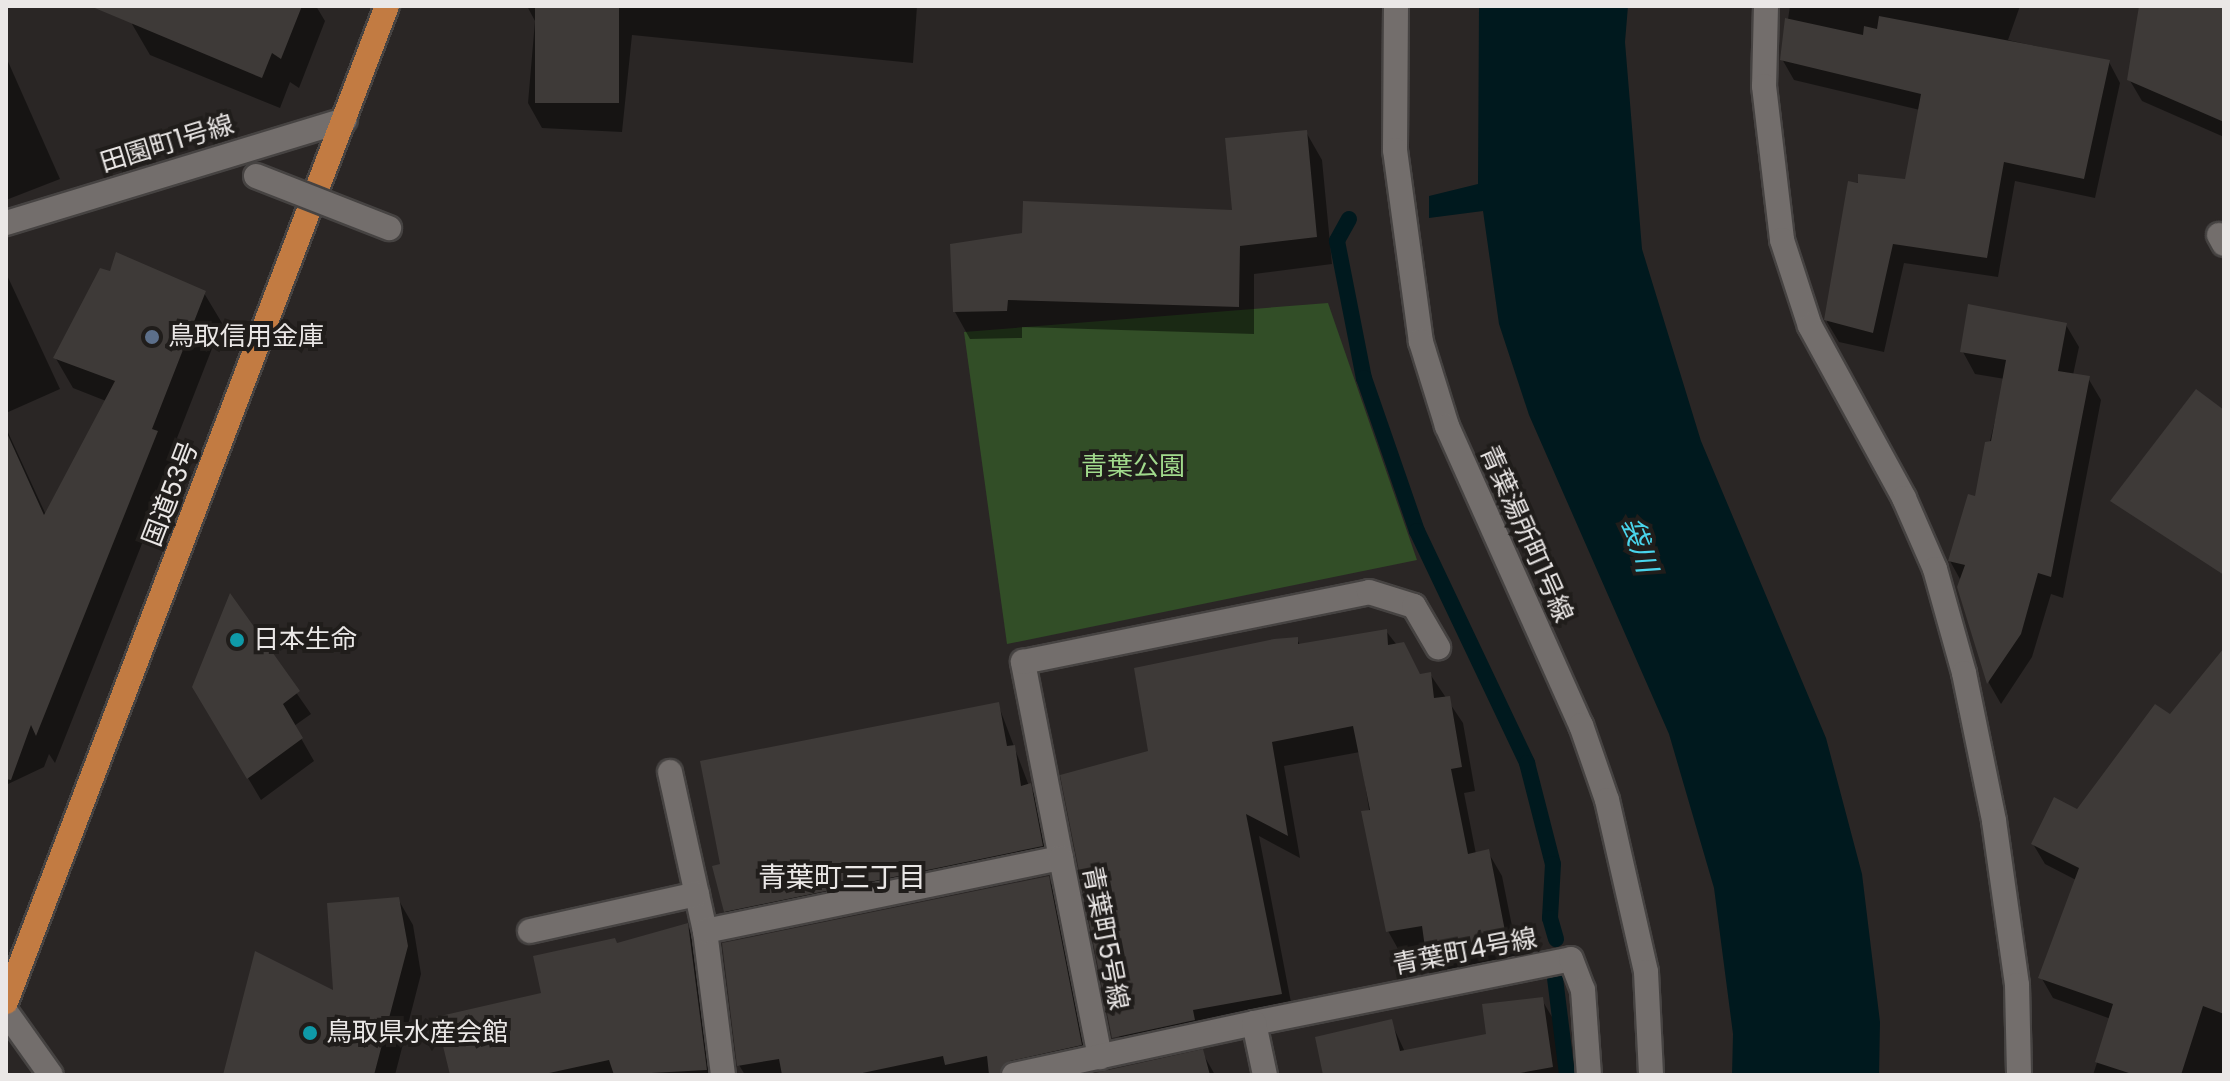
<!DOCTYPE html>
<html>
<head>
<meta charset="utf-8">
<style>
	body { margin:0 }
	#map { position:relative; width:2230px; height:1081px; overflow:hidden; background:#2a2625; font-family:Poppins,"Noto Sans JP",sans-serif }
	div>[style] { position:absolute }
	.green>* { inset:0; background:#324e27 }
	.water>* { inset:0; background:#00191e }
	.shadow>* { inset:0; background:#0007 }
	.stream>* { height:16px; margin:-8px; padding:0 8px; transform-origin:8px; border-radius:8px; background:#00191e }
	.building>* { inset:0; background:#3e3a38; transform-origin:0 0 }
	.roads { filter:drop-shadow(2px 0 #464342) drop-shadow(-2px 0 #464342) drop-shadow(0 2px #464342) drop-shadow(0 -2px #464342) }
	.minor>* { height:24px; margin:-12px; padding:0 12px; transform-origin:12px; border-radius:12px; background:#736e6c }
	.trunk>* { height:24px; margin:-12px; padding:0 12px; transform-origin:12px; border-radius:12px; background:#c27b42 }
	.bridges { filter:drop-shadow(2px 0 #464342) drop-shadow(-2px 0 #464342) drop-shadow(0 2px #464342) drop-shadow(0 -2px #464342) }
	.pedestrian-bridge>* { height:24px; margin:-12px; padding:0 12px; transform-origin:12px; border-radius:12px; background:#736e6c }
	.dots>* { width:22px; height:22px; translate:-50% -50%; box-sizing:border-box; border:4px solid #201d1b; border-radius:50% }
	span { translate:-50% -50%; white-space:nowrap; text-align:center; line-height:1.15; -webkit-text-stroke:8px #201d1b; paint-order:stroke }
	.street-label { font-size:26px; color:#eae7e6 }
	.poi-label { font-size:26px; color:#eae7e6 }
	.left { translate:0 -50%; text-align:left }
	.park-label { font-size:26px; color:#a1da8c }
	.water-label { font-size:28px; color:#49d4eb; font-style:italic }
	.neighbourhood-label { font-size:28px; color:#eae7e6 }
	.frame { position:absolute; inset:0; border:8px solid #eae7e6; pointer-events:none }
</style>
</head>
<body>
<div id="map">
	<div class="green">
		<i style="clip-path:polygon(1328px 303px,1417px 560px,1007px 644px,964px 332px)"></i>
	</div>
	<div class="water">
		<i style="clip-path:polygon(1479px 6px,1628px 6px,1625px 42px,1642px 249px,1701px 441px,1826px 738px,1862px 874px,1880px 1022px,1879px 1075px,1732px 1075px,1733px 1034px,1714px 888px,1669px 734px,1529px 415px,1499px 324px,1483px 211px,1429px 218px,1429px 196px,1478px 184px)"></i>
	</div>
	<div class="shadow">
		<i style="clip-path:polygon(140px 6px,316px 6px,325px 21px,299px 88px,290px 82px,280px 108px,150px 55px,132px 24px)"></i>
		<i style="clip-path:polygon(527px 6px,917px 6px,913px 63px,632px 35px,622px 132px,542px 128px,528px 103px,535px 21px)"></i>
		<i style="clip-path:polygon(1790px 6px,2020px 6px,2008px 40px,2109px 62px,2120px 83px,2095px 198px,2015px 181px,1998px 277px,1904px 263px,1884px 352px,1839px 342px,1827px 322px,1850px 183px,1906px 181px,1920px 110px,1794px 80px,1782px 59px)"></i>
		<i style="clip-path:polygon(2141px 6px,2224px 11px,2224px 137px,2142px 101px,2129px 79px)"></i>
		<i style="clip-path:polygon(6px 57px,60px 179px,6px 200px)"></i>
		<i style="clip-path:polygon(1306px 132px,1322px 160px,1332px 264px,1254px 274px,1254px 334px,1022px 327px,1022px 338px,970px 339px,955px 312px,1234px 212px)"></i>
		<i style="clip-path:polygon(6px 273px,60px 389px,6px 413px)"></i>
		<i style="clip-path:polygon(204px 293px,222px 323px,170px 456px,174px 463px,55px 763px,49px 754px,44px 767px,6px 785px,6px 428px,46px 515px,106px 401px,73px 388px,55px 357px)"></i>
		<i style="clip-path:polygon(2066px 325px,2079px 347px,2073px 375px,2088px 378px,2101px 400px,2063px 598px,2051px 594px,2032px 657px,2001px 704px,1989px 683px,1959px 587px,1961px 581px,1950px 561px,1976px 499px,2005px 379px,1975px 374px,1963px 352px)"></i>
		<i style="clip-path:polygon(230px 597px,311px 714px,294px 726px,314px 761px,261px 800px,194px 687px)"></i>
		<i style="clip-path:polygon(1386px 631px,1421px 676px,1430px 674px,1463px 723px,1475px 791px,1464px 793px,1476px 854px,1488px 852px,1502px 876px,1519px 961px,1442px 979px,1428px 952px,1402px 956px,1388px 931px,1360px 752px,1284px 766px,1300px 858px,1259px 836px,1294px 1018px,1125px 1047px,1111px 1023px,1150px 752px,1297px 639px,1300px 645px)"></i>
		<i style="clip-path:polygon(2224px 651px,2224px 1075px,2093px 1075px,2111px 1019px,2053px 998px,2041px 977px,2076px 880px,2045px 864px,2033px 844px,2077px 812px,2171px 716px)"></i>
		<i style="clip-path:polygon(998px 704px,1029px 786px,1042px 806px,1054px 867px,738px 932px,725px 911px)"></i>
		<i style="clip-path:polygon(1048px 878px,1061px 900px,1091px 1052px,1020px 1075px,745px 1075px,739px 1065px)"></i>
		<i style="clip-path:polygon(398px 899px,413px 925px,421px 974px,395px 1075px,225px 1075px,335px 993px)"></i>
		<i style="clip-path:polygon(687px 925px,702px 951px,718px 1075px,452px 1075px,543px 995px,617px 945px)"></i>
		<i style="clip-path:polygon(1542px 1000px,1555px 1022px,1562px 1075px,1325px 1075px,1391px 1022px,1405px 1052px,1489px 1036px)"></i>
		<i style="clip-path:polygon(1202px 1052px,1215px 1075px,1132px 1075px)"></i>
	</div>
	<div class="stream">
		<i style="left:1349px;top:219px;width:25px;rotate:119deg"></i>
		<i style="left:1337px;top:241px;width:140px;rotate:78.9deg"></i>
		<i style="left:1364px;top:378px;width:162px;rotate:70.9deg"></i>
		<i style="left:1417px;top:531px;width:257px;rotate:64.6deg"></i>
		<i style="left:1527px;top:763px;width:104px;rotate:75.6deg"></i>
		<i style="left:1553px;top:864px;width:54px;rotate:93.2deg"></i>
		<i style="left:1550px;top:918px;width:22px;rotate:74deg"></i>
		<i style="left:1555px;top:978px;width:98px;rotate:82.9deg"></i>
	</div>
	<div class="building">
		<i style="clip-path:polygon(90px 6px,302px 6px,281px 59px,272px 53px,262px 78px)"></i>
		<i style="left:535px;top:6px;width:84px;height:97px"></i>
		<i style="clip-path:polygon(2139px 6px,2224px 6px,2224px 122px,2127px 80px)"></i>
		<i style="clip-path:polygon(1879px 16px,2110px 60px,2084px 179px,2004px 162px,1987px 258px,1893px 244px,1873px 333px,1824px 320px,1848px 181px,1858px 183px,1858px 174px,1905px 179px,1921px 94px,1780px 60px,1785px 18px,1863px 35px,1864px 26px,1877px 29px)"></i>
		<i style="clip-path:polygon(1307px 130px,1317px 237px,1240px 246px,1239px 307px,1008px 300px,1007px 311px,953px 312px,950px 244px,1022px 233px,1023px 201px,1232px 210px,1225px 138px)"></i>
		<i style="clip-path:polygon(116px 252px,206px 291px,152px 429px,158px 431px,36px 736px,31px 725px,11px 780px,6px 779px,6px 431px,44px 515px,115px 381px,53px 358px,100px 268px,110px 271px)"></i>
		<i style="clip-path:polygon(1968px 304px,2067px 323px,2058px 371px,2090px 376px,2051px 577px,2038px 573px,2021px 634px,1987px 684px,1957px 587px,1965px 565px,1948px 561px,1968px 494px,1975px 496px,1985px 442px,1991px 441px,2006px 360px,1960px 352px)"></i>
		<i style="clip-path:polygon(2196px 389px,2224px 410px,2224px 575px,2110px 501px)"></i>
		<i style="clip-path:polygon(230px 593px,300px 691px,283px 704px,303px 738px,247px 779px,192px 687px)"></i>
		<i style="clip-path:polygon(1387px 629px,1388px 645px,1404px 642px,1420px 674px,1431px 672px,1434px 698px,1450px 696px,1462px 767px,1451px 769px,1468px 854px,1489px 849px,1506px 936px,1426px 955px,1422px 926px,1386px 932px,1361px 811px,1370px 810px,1353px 726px,1272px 742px,1288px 836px,1246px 814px,1282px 994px,1193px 1010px,1195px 1020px,1112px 1038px,1060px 775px,1148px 751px,1134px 668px,1274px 639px,1298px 637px,1298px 644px)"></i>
		<i style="clip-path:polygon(2224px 648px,2224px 1014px,2203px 1006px,2181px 1075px,2135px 1075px,2095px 1062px,2113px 1004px,2038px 978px,2079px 868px,2031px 844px,2054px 797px,2077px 809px,2155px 704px,2170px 714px)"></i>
		<i style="clip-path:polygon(999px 702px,1007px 746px,1015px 745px,1021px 786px,1031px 783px,1043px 846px,724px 912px,712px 866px,720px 864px,700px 761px)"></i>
		<i style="clip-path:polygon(1049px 876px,1082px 1045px,1010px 1061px,999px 1075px,989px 1075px,987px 1056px,945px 1065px,943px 1056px,853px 1075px,782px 1075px,779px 1059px,737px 1066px,722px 943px)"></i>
		<i style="clip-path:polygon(399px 897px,408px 946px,374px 1075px,223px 1075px,255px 951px,333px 990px,327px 903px)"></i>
		<i style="clip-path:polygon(688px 923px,707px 1070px,614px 1075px,609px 1060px,540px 1075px,450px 1075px,436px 1017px,541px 993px,533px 956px,615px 938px,617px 943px)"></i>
		<i style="clip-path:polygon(1543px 997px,1553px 1067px,1509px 1075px,1323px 1075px,1315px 1037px,1392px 1019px,1400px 1051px,1486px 1034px,1482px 1004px)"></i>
		<i style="clip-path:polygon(1203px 1049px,1210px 1075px,1085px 1075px,1104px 1071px)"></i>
	</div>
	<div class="roads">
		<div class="minor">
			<i style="left:1396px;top:6px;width:144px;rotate:90.4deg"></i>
			<i style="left:1395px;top:150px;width:194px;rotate:82.3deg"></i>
			<i style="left:1421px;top:342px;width:88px;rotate:72.8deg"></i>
			<i style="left:1447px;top:426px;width:328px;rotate:65.9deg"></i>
			<i style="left:1581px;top:725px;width:79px;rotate:70.9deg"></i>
			<i style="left:1607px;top:800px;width:176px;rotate:77.2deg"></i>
			<i style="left:1646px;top:972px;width:103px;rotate:87.2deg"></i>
			<i style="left:1766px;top:6px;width:80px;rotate:91.4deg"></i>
			<i style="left:1764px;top:86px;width:155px;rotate:83.3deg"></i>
			<i style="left:1782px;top:240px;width:90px;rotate:72deg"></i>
			<i style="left:1810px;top:326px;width:196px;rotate:61.3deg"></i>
			<i style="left:1904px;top:498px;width:77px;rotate:66.4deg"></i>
			<i style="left:1935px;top:569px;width:108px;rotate:74.4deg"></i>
			<i style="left:1964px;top:673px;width:151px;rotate:78.5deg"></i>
			<i style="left:1994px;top:821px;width:166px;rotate:82deg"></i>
			<i style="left:2017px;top:985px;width:90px;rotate:88.7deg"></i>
			<i style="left:6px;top:223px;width:354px;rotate:-16.9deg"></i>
			<i style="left:2219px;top:235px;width:10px;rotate:61deg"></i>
			<i style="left:670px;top:772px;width:163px;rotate:77.6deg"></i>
			<i style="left:1061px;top:858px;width:200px;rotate:-101deg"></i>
			<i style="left:1023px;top:662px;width:353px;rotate:-11.4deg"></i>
			<i style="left:1369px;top:592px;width:47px;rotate:17.3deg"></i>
			<i style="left:1414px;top:606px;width:48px;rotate:59.7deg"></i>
			<i style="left:530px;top:931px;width:171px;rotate:-12.5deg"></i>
			<i style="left:6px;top:1012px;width:77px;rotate:54.5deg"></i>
			<i style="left:1254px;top:1023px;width:323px;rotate:-11.4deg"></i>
			<i style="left:1571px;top:959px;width:33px;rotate:69deg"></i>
			<i style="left:1583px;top:990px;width:85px;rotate:86deg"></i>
			<i style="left:723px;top:1075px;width:145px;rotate:-97.1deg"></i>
			<i style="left:705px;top:931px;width:363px;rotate:-11.6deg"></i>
			<i style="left:1061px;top:858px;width:203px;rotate:78.9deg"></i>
			<i style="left:1014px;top:1075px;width:246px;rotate:-12.2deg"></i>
			<i style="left:1254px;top:1023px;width:53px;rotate:78.1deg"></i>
		</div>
		<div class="trunk">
			<i style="left:6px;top:1002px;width:1066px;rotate:-69.07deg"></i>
		</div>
	</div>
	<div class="bridges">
		<div class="pedestrian-bridge">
			<i style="left:256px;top:176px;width:143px;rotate:21.4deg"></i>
		</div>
	</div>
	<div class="dots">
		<i style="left:152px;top:337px;background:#5c6f8a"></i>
		<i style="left:237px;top:640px;background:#0f9aa8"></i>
		<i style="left:310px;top:1033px;background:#0f9aa8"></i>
	</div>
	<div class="street-label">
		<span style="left:167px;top:144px;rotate:-17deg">田園町1号線</span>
		<span style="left:171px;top:494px;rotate:-69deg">国道53号</span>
		<span style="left:1526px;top:534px;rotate:66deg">青葉湯所町1号線</span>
		<span style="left:1105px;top:938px;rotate:79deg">青葉町5号線</span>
		<span style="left:1465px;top:952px;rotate:-11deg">青葉町4号線</span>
	</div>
	<div class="poi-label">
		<span class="left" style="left:168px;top:337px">鳥取信用金庫</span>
		<span class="left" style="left:253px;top:640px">日本生命</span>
		<span class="left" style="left:326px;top:1033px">鳥取県水産会館</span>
	</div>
	<div class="park-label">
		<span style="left:1133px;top:467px">青葉公園</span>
	</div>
	<div class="water-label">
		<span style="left:1639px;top:545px;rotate:72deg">袋川</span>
	</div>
	<div class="neighbourhood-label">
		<span style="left:842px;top:878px">青葉町三丁目</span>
	</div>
	<div class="frame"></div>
</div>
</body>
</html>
